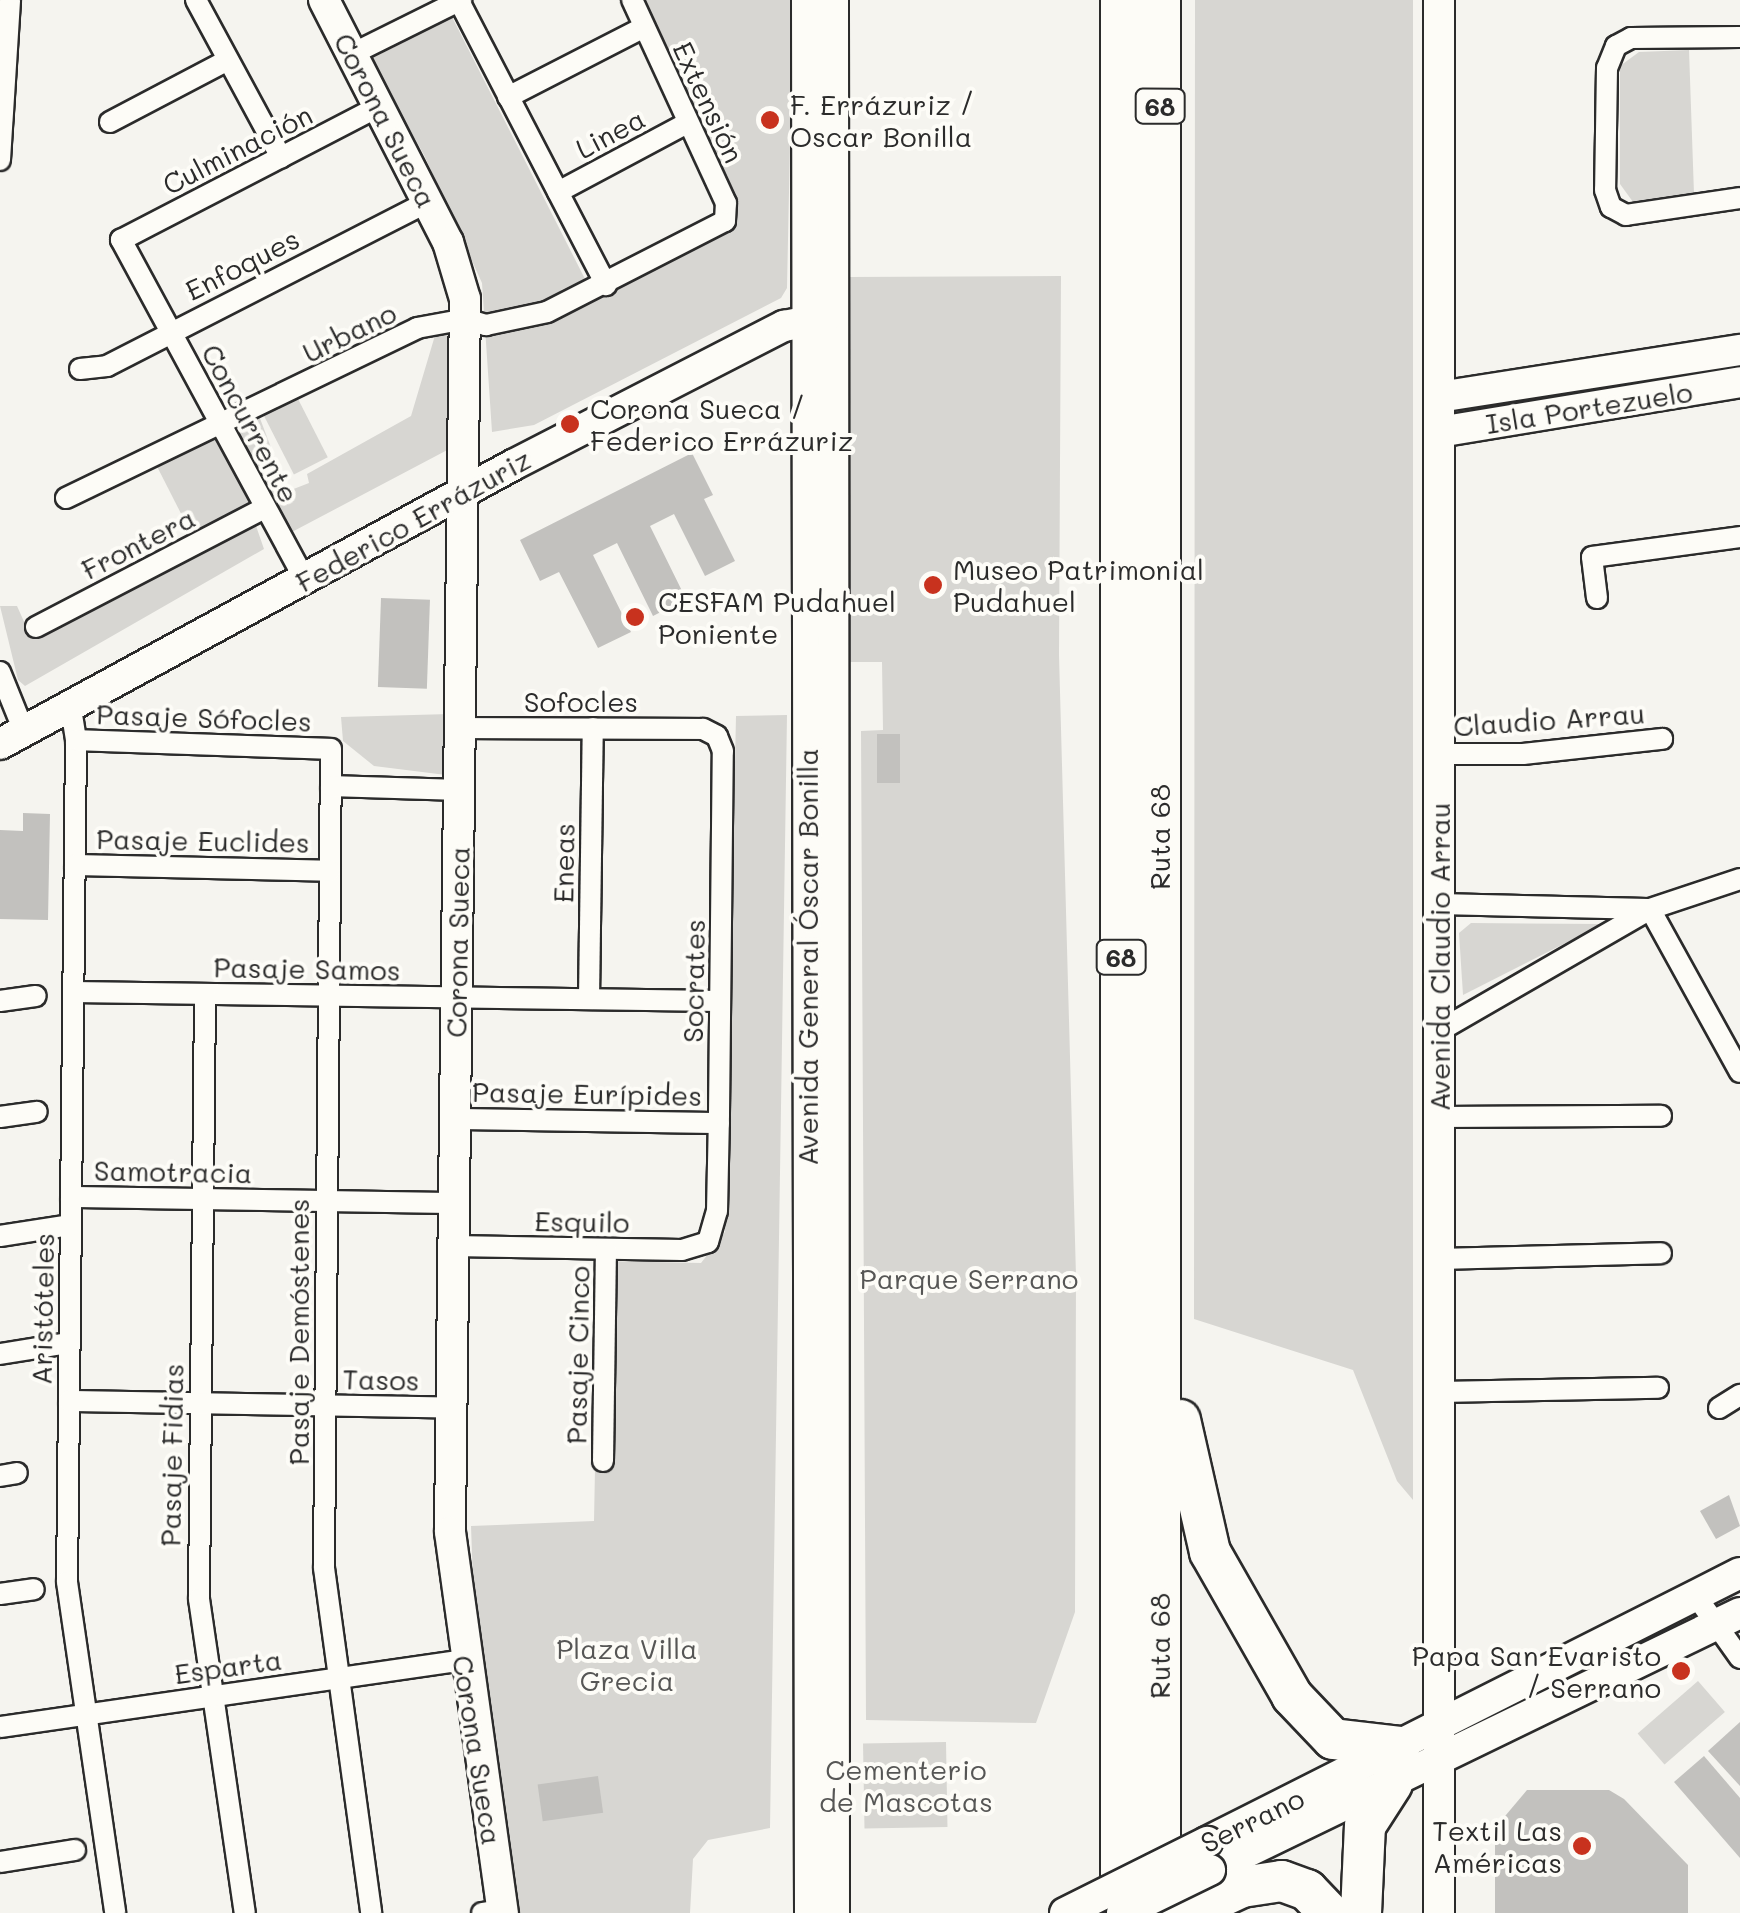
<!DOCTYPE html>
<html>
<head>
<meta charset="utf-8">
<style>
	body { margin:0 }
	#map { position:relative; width:1740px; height:1913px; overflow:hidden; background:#f5f4ef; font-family:Mali,sans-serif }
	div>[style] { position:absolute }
	.green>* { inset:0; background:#d7d6d2; transform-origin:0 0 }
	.building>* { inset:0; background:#c2c1be; transform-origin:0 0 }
	.roads { filter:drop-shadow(2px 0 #2b2b2b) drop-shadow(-2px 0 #2b2b2b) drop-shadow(0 2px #2b2b2b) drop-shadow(0 -2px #2b2b2b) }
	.street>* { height:20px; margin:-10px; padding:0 10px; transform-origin:10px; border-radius:10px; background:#fdfcf7 }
	.secondary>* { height:30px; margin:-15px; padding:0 15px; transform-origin:15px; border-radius:15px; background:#fdfcf7 }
	.highway>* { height:40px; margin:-20px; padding:0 20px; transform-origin:20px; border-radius:20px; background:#fdfcf7 }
	.bridges { filter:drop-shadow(2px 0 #2b2b2b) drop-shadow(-2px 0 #2b2b2b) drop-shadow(0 2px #2b2b2b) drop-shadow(0 -2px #2b2b2b) }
	.secondary-bridge>* { height:30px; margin:-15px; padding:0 15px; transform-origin:15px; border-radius:15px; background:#fdfcf7 }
	.dots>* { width:28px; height:28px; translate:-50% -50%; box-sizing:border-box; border:5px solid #fdfcf7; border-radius:50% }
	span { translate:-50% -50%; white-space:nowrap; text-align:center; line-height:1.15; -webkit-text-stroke:8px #fdfcf7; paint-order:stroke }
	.shield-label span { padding:2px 8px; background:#fdfcf7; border:2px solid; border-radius:8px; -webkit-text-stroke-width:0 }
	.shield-label { font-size:25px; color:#2b2b2b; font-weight:700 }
	.street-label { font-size:28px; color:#2b2b2b }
	.poi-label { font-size:28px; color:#2b2b2b }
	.left { translate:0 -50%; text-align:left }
	.right { translate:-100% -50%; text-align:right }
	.park-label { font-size:28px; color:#565655 }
</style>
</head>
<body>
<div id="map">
	<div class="green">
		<i style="clip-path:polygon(644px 0,793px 0,787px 288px,781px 298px,534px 425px,492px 432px,482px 283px,424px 155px,371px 59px,452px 17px,585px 279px,561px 290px,570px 310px,737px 222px,736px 199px)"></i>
		<i style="clip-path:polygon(1195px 0,1413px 0,1413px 1500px,1397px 1481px,1353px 1370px,1194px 1319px)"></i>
		<i style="clip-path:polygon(1689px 50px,1694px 194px,1633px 202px,1620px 184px,1620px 66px,1639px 52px)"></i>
		<i style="clip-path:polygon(1061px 276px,1059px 655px,1076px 1276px,1075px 1612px,1036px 1723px,866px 1720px,861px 731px,883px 730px,882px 662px,849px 662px,849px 277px)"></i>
		<i style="clip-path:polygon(436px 332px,449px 333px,453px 447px,290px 533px,235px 426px,258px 413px,285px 485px,291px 490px,309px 483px,307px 474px,411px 416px)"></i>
		<i style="left:296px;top:395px;width:70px;height:38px;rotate:63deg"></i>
		<i style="left:218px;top:432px;width:79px;height:70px;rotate:63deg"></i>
		<i style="clip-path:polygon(255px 523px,264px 549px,25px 686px,18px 680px,0 606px,17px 606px,30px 635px)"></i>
		<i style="clip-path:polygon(450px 714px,446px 775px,374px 766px,343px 741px,341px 717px)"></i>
		<i style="clip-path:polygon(787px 715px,770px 1828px,708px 1840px,693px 1859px,690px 1913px,519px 1913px,475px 1638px,471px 1526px,594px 1521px,599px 1261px,701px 1263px,725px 1232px,736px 716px)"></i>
		<i style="clip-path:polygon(1471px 923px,1603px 924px,1463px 995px,1459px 933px)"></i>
		<i style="left:1698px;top:1681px;width:41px;height:80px;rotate:49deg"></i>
		<i style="left:946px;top:1742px;width:85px;height:83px;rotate:89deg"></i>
	</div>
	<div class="building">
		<i style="clip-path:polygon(692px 453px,713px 495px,704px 499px,735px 561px,705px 576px,674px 514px,650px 526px,686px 599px,653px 616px,617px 543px,593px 555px,631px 632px,598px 648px,559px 572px,540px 581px,520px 540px)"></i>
		<i style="left:381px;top:598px;width:49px;height:89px;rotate:2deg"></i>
		<i style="left:877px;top:734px;width:23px;height:49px"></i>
		<i style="clip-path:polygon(23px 813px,50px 814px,48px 920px,0 919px,0 830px,23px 831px)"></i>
		<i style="clip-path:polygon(1729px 1495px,1740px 1526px,1716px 1539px,1700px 1511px)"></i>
		<i style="clip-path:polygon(1740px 1722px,1740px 1786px,1708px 1751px)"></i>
		<i style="clip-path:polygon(1704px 1756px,1740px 1798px,1740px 1858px,1674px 1782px)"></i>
		<i style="left:598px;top:1776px;width:37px;height:61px;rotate:82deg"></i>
		<i style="clip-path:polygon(1527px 1790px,1609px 1790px,1624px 1799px,1688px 1865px,1688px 1913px,1495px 1913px,1495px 1828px)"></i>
	</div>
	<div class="roads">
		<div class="street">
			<i style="left:196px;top:0;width:179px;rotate:61.6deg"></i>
			<i style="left:459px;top:1px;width:320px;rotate:62.6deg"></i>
			<i style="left:1740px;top:37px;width:109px;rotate:179.5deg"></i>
			<i style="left:1631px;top:38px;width:17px;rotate:152deg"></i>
			<i style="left:1616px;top:46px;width:24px;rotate:112deg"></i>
			<i style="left:1607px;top:68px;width:122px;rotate:90.9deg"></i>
			<i style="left:1605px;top:190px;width:18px;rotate:71deg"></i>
			<i style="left:1611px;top:207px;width:17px;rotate:28deg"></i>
			<i style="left:1626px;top:215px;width:115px;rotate:-8.5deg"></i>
			<i style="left:352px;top:54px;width:122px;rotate:-26.4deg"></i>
			<i style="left:508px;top:97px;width:153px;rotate:-27.2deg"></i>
			<i style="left:110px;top:122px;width:133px;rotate:-27.7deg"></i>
			<i style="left:0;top:160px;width:160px;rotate:-86.4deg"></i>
			<i style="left:558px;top:192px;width:146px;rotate:-28.1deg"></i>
			<i style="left:80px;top:369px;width:27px;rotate:-6deg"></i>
			<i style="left:107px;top:366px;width:360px;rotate:-27.1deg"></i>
			<i style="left:66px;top:498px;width:390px;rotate:-25.8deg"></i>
			<i style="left:417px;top:328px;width:50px;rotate:-10.4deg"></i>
			<i style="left:466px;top:319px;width:21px;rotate:17deg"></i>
			<i style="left:486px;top:325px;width:62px;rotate:-12deg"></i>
			<i style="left:547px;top:312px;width:200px;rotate:-27.1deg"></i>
			<i style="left:725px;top:221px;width:18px;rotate:-87deg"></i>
			<i style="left:726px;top:203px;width:224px;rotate:-114.8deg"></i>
			<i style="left:305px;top:580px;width:387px;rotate:-118.4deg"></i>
			<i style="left:121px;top:240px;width:291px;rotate:-27.4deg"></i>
			<i style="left:1597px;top:598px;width:41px;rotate:-97deg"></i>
			<i style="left:1592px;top:557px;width:149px;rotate:-7.7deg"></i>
			<i style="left:36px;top:627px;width:258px;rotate:-27.5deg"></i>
			<i style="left:0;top:672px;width:61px;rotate:68deg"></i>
			<i style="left:70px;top:702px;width:38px;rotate:81deg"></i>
			<i style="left:76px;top:740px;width:842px;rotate:90.61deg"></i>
			<i style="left:67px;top:1582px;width:334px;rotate:81.7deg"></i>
			<i style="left:76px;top:740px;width:255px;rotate:2deg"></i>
			<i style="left:331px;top:749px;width:819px;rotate:90.49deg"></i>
			<i style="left:324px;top:1568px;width:348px;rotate:82.2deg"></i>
			<i style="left:1439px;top:754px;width:84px"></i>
			<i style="left:1523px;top:754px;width:140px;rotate:-6.2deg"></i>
			<i style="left:331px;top:786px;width:128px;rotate:1.8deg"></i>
			<i style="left:75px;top:865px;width:255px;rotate:1.3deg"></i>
			<i style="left:1439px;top:904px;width:209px;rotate:1.4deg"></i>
			<i style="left:1650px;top:909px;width:186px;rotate:61.1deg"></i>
			<i style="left:73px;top:992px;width:647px;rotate:0.8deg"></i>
			<i style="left:205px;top:994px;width:605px;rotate:90.57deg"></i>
			<i style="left:199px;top:1599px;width:317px;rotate:81.7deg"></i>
			<i style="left:589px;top:999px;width:271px;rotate:-89.2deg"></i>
			<i style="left:0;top:1001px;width:36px;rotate:-8deg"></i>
			<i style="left:1439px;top:1031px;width:244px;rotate:-30deg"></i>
			<i style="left:1650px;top:909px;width:95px;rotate:-18.4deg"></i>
			<i style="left:0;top:1117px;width:37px;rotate:-8deg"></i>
			<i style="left:1439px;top:1117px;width:222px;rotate:-0.3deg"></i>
			<i style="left:455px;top:1119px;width:264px;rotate:0.9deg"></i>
			<i style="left:71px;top:1197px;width:383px;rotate:0.9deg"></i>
			<i style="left:0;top:1236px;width:72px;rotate:-8.8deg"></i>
			<i style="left:453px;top:1246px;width:229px;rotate:1deg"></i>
			<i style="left:682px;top:1250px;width:27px;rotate:-17deg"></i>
			<i style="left:708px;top:1242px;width:32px;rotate:-74deg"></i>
			<i style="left:717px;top:1211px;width:97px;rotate:-88.8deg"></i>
			<i style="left:719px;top:1114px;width:363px;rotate:-89.4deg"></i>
			<i style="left:723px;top:751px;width:16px;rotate:-112deg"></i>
			<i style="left:717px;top:736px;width:16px;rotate:-153deg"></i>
			<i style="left:703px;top:729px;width:243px;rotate:-179.8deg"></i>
			<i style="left:1439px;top:1259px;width:222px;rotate:-1.5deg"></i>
			<i style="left:0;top:1354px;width:70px;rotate:-9.1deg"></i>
			<i style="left:1440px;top:1392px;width:218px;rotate:-1.1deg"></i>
			<i style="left:69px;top:1401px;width:382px;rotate:1deg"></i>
			<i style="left:1719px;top:1408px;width:25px;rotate:-32deg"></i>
			<i style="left:603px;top:1461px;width:211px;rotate:-89.2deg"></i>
			<i style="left:0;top:1476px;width:17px;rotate:-10deg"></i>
			<i style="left:0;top:1594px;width:34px;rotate:-8deg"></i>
			<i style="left:1696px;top:1596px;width:76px;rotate:54.6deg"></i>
			<i style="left:0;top:1727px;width:469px;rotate:-8.2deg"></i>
			<i style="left:0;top:1862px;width:76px;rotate:-9.1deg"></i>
			<i style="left:482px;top:1913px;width:20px;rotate:-9deg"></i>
		</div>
		<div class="secondary">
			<i style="left:324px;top:0;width:272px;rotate:62.9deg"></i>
			<i style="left:448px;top:242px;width:59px;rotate:73.4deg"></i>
			<i style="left:465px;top:299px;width:1233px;rotate:90.7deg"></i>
			<i style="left:450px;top:1532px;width:385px;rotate:82.1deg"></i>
			<i style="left:807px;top:0;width:1913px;rotate:89.91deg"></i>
			<i style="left:833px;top:0;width:1913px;rotate:89.97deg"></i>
			<i style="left:1439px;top:397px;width:305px;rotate:-8.9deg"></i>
			<i style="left:1439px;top:432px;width:305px;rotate:-9.4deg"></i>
			<i style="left:0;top:744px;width:584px;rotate:-28.54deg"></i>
			<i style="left:513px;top:465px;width:305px;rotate:-27.2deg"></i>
			<i style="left:784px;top:326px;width:42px;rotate:-11deg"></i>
			<i style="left:1207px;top:1842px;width:597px;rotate:-26.78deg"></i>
			<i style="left:1210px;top:1870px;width:589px;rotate:-25.87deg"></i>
			<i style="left:1439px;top:1913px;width:1913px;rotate:-90deg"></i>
		</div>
		<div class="highway">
			<i style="left:1121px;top:0;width:1913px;rotate:90deg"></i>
			<i style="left:1180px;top:1420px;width:135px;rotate:77.2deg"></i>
			<i style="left:1210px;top:1552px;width:166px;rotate:60.3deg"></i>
			<i style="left:1292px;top:1696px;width:59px;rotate:46.4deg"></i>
			<i style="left:1333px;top:1739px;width:67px;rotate:6.8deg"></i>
			<i style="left:1160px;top:1913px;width:1913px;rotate:-90deg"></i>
			<i style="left:1186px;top:1913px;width:62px;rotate:-24.9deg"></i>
			<i style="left:1242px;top:1887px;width:40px;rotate:-8.5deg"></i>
			<i style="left:1282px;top:1881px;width:27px;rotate:20deg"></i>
			<i style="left:1307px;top:1890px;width:32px;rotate:46deg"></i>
			<i style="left:1361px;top:1913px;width:87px;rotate:-87.4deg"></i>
			<i style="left:1365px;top:1826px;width:50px;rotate:-57.3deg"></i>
		</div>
	</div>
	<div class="bridges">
		<div class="secondary-bridge">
			<i style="left:1065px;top:1913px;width:159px;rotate:-26.6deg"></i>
			<i style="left:1122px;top:1913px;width:98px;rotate:-26deg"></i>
		</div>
	</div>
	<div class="dots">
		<i style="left:770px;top:120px;background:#c8321e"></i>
		<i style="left:570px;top:424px;background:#c8321e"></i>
		<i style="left:933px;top:585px;background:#c8321e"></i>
		<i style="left:635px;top:617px;background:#c8321e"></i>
		<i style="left:1681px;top:1671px;background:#c8321e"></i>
		<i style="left:1582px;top:1846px;background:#c8321e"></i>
	</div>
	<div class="shield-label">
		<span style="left:1160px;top:106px">68</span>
		<span style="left:1121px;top:957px">68</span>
	</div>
	<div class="street-label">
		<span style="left:709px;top:102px;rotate:65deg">Extensión</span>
		<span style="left:386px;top:120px;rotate:63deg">Corona Sueca</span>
		<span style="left:610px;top:133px;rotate:-28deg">Linea</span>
		<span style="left:237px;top:149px;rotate:-27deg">Culminación</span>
		<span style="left:242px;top:264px;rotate:-27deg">Enfoques</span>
		<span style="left:349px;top:332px;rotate:-26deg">Urbano</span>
		<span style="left:1589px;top:407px;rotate:-9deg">Isla Portezuelo</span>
		<span style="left:251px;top:423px;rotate:62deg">Concurrente</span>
		<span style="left:413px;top:520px;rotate:-29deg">Federico Errázuriz</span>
		<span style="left:138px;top:543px;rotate:-27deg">Frontera</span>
		<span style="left:581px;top:701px">Sofocles</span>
		<span style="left:204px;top:717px;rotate:2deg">Pasaje Sófocles</span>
		<span style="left:1549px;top:719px;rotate:-4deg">Claudio Arrau</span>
		<span style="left:1159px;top:837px;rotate:-90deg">Ruta 68</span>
		<span style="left:203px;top:840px;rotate:1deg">Pasaje Euclides</span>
		<span style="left:563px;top:863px;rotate:-89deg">Eneas</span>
		<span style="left:457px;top:942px;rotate:-89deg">Corona Sueca</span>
		<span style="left:807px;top:957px;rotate:-90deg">Avenida General Óscar Bonilla</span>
		<span style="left:1439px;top:957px;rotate:-90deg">Avenida Claudio Arrau</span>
		<span style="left:307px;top:968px;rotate:1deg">Pasaje Samos</span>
		<span style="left:693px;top:981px;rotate:-89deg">Socrates</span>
		<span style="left:587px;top:1093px;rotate:1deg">Pasaje Eurípides</span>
		<span style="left:173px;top:1171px;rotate:1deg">Samotracia</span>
		<span style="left:582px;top:1221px;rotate:1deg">Esquilo</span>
		<span style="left:42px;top:1309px;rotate:-89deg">Aristóteles</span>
		<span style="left:298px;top:1332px;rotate:-90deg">Pasaje Demóstenes</span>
		<span style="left:577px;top:1355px;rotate:-89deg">Pasaje Cinco</span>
		<span style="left:381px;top:1379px;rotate:1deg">Tasos</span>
		<span style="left:171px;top:1455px;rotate:-89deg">Pasaje Fidias</span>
		<span style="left:1159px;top:1646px;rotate:-90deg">Ruta 68</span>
		<span style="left:228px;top:1666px;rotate:-8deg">Esparta</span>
		<span style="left:478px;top:1750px;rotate:81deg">Corona Sueca</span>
		<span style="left:1252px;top:1820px;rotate:-26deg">Serrano</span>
	</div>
	<div class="poi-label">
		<span class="left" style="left:790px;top:120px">F. Errázuriz /<br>Oscar Bonilla</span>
		<span class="left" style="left:590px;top:424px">Corona Sueca /<br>Federico Errázuriz</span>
		<span class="left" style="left:953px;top:585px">Museo Patrimonial<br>Pudahuel</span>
		<span class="left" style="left:658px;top:617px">CESFAM Pudahuel<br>Poniente</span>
		<span class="right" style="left:1661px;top:1671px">Papa San Evaristo<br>/ Serrano</span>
		<span class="right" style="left:1562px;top:1846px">Textil Las<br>Américas</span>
	</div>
	<div class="park-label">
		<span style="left:969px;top:1278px">Parque Serrano</span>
		<span style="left:627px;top:1664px">Plaza Villa<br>Grecia</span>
		<span style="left:906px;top:1785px">Cementerio<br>de Mascotas</span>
	</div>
</div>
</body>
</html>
